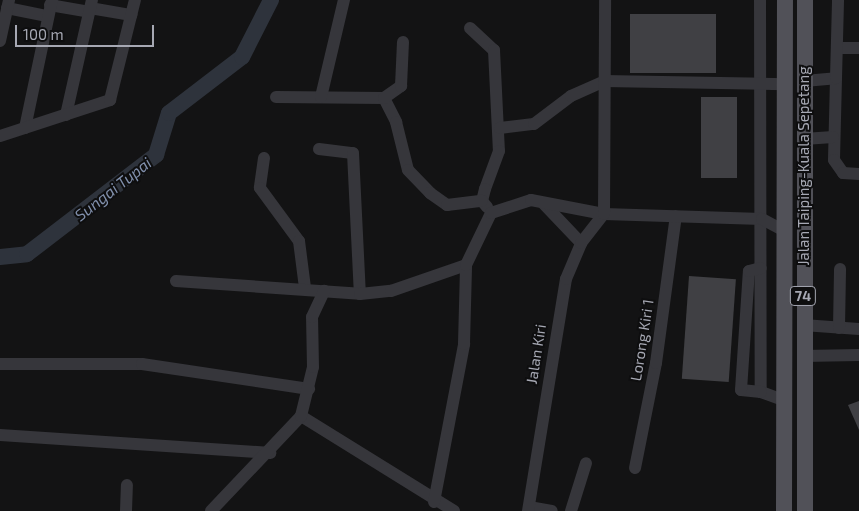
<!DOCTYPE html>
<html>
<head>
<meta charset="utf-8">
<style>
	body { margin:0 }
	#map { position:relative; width:859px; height:511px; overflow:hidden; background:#131314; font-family:"Exo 2",sans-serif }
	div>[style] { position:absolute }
	.river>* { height:16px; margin:-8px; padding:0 8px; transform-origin:8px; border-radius:8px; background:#2e333c }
	.building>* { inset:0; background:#404044; transform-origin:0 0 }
	.minor>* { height:12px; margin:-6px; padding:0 6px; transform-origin:6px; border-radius:6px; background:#36363b }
	.major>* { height:16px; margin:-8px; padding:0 8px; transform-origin:8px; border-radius:8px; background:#515158 }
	span { translate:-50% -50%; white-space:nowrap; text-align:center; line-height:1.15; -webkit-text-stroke:4px #0e0e0f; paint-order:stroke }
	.shield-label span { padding:1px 4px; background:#0e0e0f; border:1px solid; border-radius:4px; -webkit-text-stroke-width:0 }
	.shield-label { font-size:14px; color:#a6a8b3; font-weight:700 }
	.street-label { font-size:15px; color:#a6a8b3 }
	.water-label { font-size:16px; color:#808fab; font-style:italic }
	.scale { position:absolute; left:15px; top:25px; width:139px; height:22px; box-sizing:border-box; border:2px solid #a6a8b3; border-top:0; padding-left:6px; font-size:15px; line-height:18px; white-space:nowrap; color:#a6a8b3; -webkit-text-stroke:4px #0e0e0f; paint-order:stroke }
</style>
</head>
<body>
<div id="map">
	<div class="river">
		<i style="left:0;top:257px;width:27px;rotate:-6deg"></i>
		<i style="left:27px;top:254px;width:163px;rotate:-37.5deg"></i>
		<i style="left:156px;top:155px;width:44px;rotate:-72.8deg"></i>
		<i style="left:169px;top:113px;width:92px;rotate:-37.5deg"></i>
		<i style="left:242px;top:57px;width:64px;rotate:-63deg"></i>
	</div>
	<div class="building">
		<i style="left:630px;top:14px;width:86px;height:59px"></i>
		<i style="left:701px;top:97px;width:36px;height:81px"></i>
		<i style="left:689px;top:276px;width:47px;height:103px;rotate:4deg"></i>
		<i style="clip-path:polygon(859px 401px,859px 430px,848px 405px)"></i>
	</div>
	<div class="minor">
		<i style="left:760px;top:0;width:392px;rotate:89.9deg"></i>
		<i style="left:761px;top:392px;width:23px;rotate:20deg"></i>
		<i style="left:50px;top:5px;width:40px;rotate:10deg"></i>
		<i style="left:7px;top:8px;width:41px;rotate:11.3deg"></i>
		<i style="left:90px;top:8px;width:42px;rotate:9.7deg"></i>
		<i style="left:470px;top:28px;width:33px;rotate:43deg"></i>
		<i style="left:494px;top:50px;width:101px;rotate:87.2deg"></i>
		<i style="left:499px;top:151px;width:40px;rotate:110.2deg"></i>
		<i style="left:485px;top:189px;width:12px;rotate:104deg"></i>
		<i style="left:482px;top:201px;width:8px;rotate:50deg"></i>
		<i style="left:0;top:41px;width:42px;rotate:-77.6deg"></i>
		<i style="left:837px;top:48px;width:22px"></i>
		<i style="left:836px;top:78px;width:82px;rotate:91.4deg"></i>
		<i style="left:834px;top:160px;width:16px;rotate:55deg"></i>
		<i style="left:843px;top:173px;width:16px;rotate:4deg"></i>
		<i style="left:804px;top:81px;width:32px;rotate:-5deg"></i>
		<i style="left:836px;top:78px;width:78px;rotate:-88.5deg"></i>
		<i style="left:276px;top:97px;width:108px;rotate:0.5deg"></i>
		<i style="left:384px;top:98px;width:27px;rotate:63deg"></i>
		<i style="left:396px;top:122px;width:49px;rotate:76deg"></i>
		<i style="left:408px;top:170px;width:32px;rotate:46deg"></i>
		<i style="left:430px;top:193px;width:21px;rotate:35deg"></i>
		<i style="left:447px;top:205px;width:35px;rotate:-7deg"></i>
		<i style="left:321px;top:97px;width:100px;rotate:-76.7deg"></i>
		<i style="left:384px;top:98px;width:21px;rotate:-35deg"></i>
		<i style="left:401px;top:86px;width:44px;rotate:-87.4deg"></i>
		<i style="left:66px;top:115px;width:118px;rotate:-77.3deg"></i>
		<i style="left:25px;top:128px;width:131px;rotate:-78.1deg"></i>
		<i style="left:500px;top:128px;width:34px;rotate:-7deg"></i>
		<i style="left:534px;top:124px;width:46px;rotate:-37.1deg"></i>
		<i style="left:571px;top:96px;width:36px;rotate:-24deg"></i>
		<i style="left:604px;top:81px;width:180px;rotate:1deg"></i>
		<i style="left:0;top:136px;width:116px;rotate:-18.1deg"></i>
		<i style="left:110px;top:100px;width:103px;rotate:-76deg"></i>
		<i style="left:804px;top:139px;width:29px;rotate:-4deg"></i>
		<i style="left:319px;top:149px;width:34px;rotate:7deg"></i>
		<i style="left:353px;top:153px;width:141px;rotate:87.2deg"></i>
		<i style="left:264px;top:158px;width:30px;rotate:98deg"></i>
		<i style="left:260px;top:188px;width:66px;rotate:53.7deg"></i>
		<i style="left:299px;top:241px;width:47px;rotate:82.7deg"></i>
		<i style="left:544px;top:204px;width:54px;rotate:46.5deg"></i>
		<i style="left:176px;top:281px;width:184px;rotate:4deg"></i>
		<i style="left:360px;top:294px;width:31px;rotate:-6deg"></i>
		<i style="left:391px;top:291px;width:79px;rotate:-19.1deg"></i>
		<i style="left:803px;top:325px;width:56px;rotate:4.1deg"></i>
		<i style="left:839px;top:328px;width:59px;rotate:-89deg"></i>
		<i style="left:803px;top:356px;width:56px;rotate:-1deg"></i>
		<i style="left:0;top:364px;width:142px"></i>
		<i style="left:142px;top:364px;width:169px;rotate:8.5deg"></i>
		<i style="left:761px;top:392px;width:20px;rotate:-174deg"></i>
		<i style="left:741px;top:390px;width:119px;rotate:-86.2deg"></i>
		<i style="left:749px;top:271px;width:12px;rotate:-14deg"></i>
		<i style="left:301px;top:416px;width:180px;rotate:31.8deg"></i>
		<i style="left:0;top:435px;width:271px;rotate:3.8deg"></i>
		<i style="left:635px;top:468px;width:107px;rotate:-78.7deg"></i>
		<i style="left:656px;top:363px;width:148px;rotate:-82.3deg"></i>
		<i style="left:434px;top:502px;width:161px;rotate:-79.2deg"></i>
		<i style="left:464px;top:344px;width:79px;rotate:-88.5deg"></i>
		<i style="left:466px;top:265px;width:58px;rotate:-64.3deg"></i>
		<i style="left:491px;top:213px;width:42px;rotate:-18deg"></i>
		<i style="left:531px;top:200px;width:74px;rotate:10.9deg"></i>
		<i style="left:604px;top:214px;width:158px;rotate:1.8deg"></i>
		<i style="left:762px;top:219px;width:24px;rotate:28deg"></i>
		<i style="left:529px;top:507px;width:23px;rotate:10deg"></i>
		<i style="left:126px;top:511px;width:26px;rotate:-88deg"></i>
		<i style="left:211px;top:511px;width:131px;rotate:-46.5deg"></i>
		<i style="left:301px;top:416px;width:50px;rotate:-76.2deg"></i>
		<i style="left:313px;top:367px;width:50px;rotate:-91.1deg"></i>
		<i style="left:312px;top:317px;width:29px;rotate:-65deg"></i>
		<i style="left:528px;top:511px;width:235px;rotate:-80.7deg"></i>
		<i style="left:566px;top:279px;width:39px;rotate:-67deg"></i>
		<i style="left:581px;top:243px;width:37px;rotate:-52deg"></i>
		<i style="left:604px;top:214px;width:214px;rotate:-89.7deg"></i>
		<i style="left:571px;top:511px;width:50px;rotate:-72.6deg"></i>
	</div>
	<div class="major">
		<i style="left:784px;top:511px;width:511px;rotate:-89.89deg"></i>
		<i style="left:805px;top:511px;width:511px;rotate:-90deg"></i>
	</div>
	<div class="shield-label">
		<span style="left:803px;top:296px">74</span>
	</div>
	<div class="street-label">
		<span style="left:804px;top:166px;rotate:-90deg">Jalan Taiping-Kuala Sepetang</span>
		<span style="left:642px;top:340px;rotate:-81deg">Lorong Kiri 1</span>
		<span style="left:536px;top:354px;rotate:-81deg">Jalan Kiri</span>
	</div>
	<div class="water-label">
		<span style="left:113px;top:189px;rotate:-38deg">Sungai Tupai</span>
	</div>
	<div class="scale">100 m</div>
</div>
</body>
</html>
